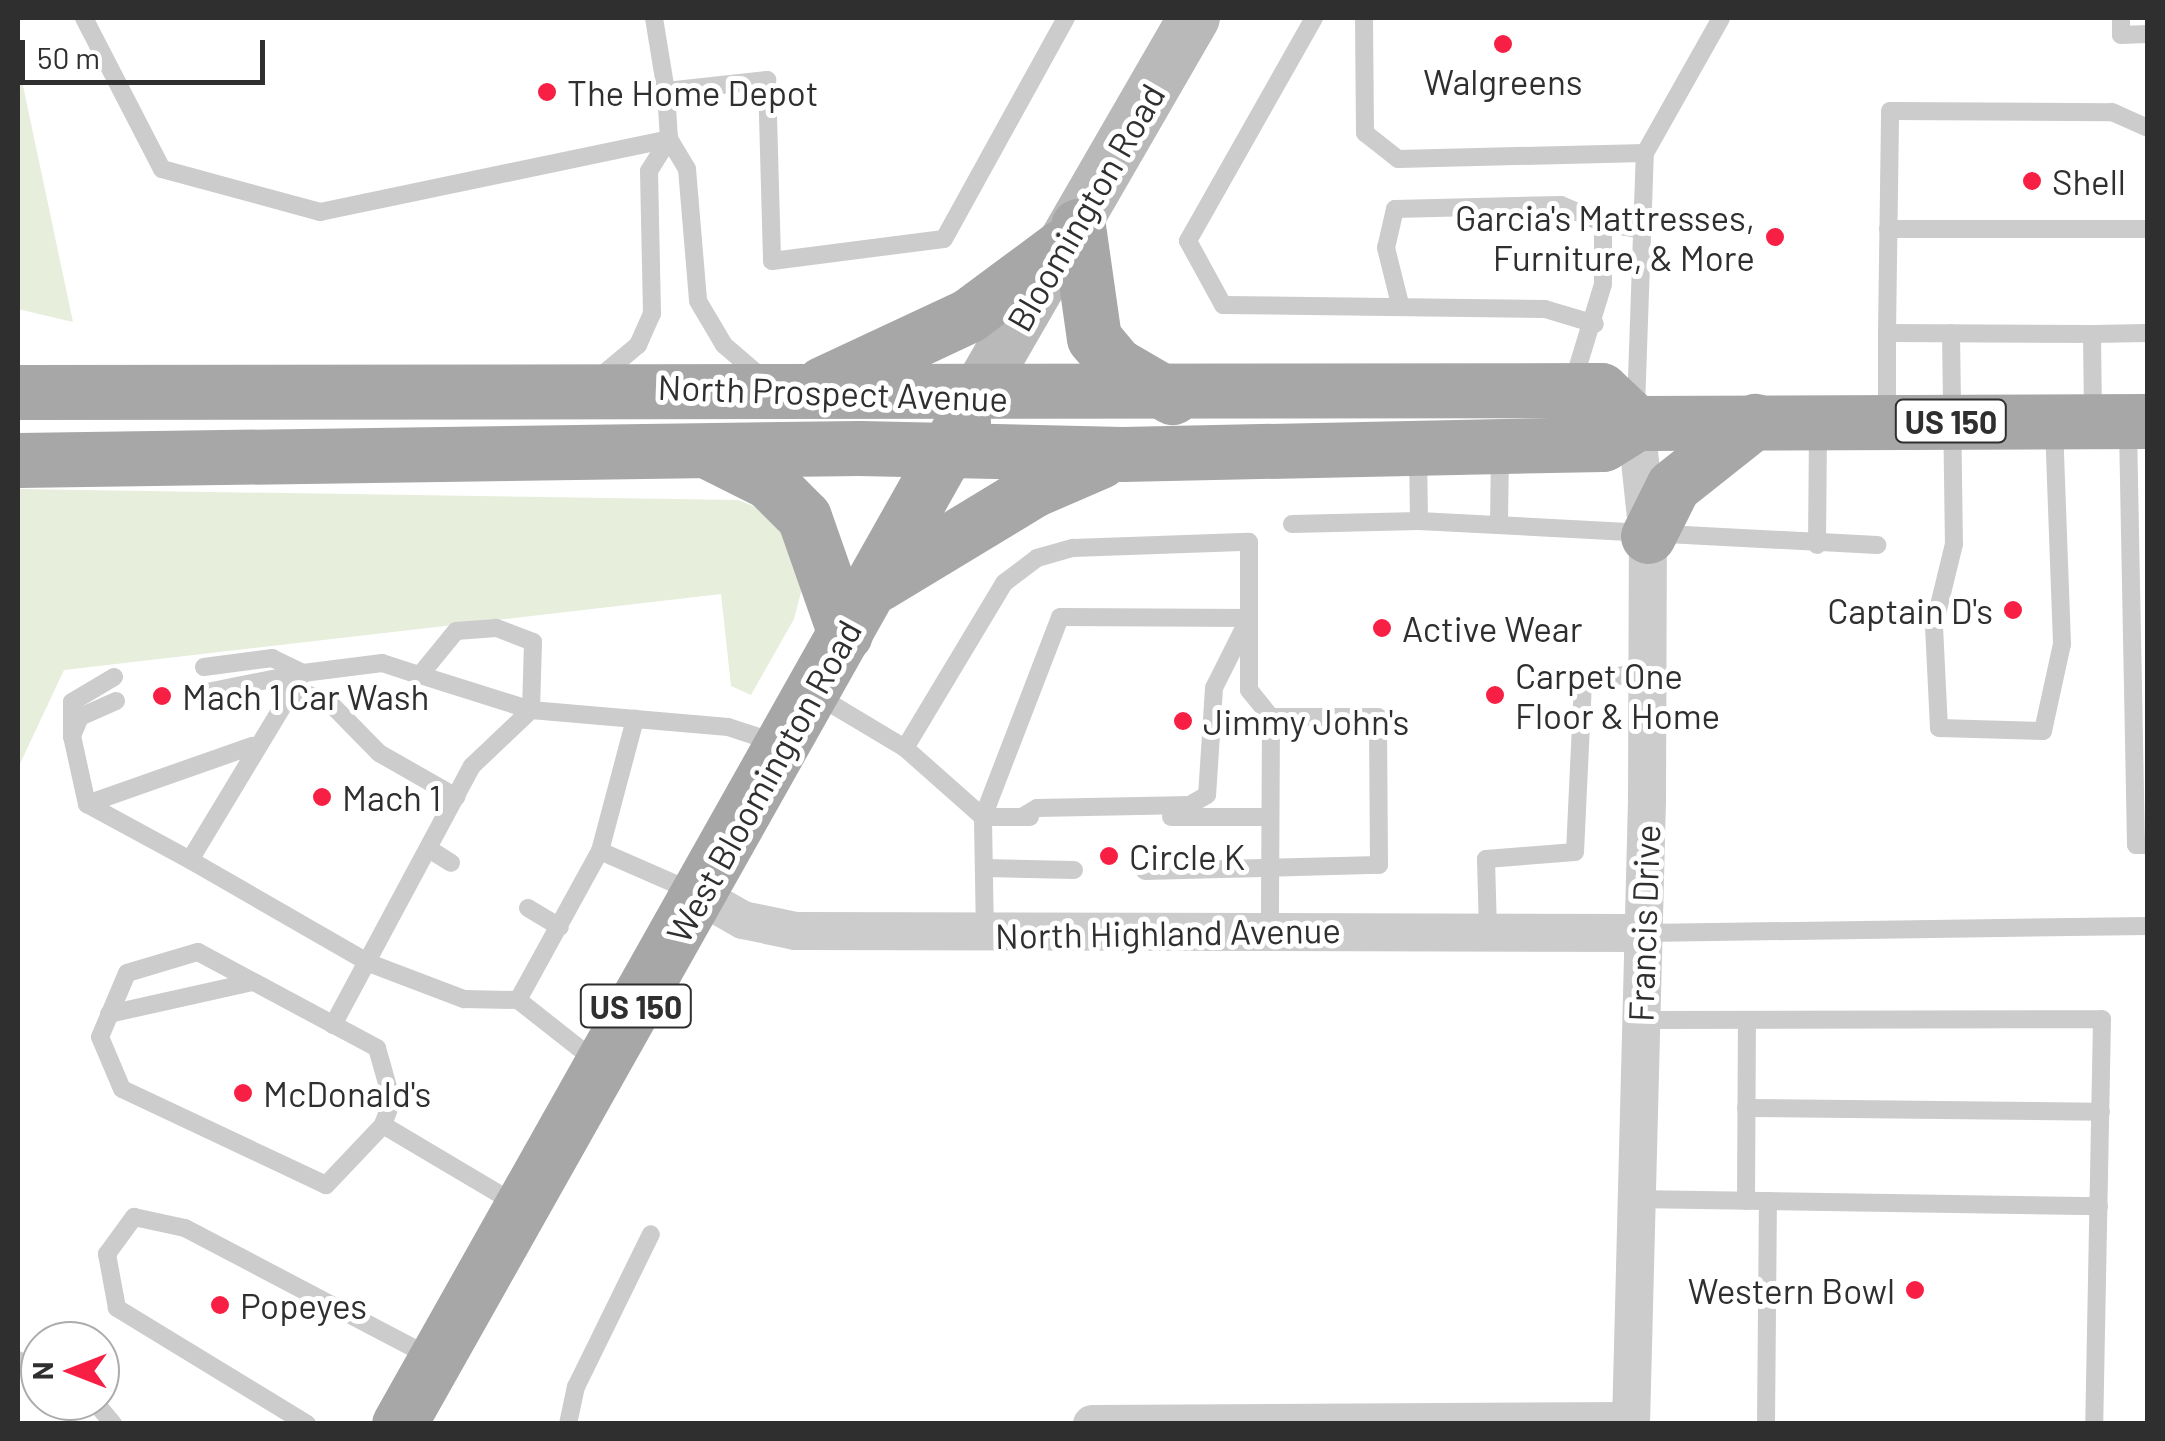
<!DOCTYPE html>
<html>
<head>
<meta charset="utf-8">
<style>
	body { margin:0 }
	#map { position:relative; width:2165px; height:1441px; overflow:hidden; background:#fff; font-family:Barlow,sans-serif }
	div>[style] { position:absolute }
	.green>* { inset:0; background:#e7eedb }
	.lane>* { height:18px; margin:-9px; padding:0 9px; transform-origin:9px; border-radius:9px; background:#ccc }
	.street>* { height:38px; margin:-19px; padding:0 19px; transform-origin:19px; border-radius:19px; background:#ccc }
	.secondary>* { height:52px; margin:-26px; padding:0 26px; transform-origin:26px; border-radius:26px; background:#b9b9b9 }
	.primary>* { height:55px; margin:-27.5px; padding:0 27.5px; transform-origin:27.5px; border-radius:27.5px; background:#a7a7a7 }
	.dots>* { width:28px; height:28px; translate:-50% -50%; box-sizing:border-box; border:5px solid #fff; border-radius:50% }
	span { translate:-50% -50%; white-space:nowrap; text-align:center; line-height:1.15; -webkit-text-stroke:10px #fff; paint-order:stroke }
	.shield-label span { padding:2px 8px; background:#fff; border:2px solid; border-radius:8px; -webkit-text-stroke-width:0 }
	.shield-label { font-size:32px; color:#2f2f2f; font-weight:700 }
	.poi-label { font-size:35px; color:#2f2f2f }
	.left { translate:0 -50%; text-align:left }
	.right { translate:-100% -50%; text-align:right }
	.street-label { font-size:35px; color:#2f2f2f }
	.frame { position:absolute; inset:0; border:20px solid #2f2f2f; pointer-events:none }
	.north { position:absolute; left:20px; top:1321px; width:100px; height:100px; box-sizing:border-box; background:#fff; border:2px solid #acacac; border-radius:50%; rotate:270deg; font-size:28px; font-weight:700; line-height:40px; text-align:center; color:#2f2f2f }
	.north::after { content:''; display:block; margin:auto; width:35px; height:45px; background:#f72044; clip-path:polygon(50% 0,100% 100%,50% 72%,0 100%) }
	.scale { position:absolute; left:20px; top:40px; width:245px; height:45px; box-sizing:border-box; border:5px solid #2f2f2f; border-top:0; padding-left:12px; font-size:30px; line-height:35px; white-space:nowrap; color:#2f2f2f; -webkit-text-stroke:8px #fff; paint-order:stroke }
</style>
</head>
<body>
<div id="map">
	<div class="green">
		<i style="clip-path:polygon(18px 62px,73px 322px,18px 309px)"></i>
		<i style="clip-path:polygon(18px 489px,738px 500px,783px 518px,809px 562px,794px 619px,751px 695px,731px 686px,721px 594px,64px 670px,18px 768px)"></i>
	</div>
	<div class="lane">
		<i style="left:84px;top:18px;width:170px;rotate:62.7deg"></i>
		<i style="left:162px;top:169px;width:164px;rotate:15.2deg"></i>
		<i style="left:320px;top:212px;width:357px;rotate:-11.8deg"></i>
		<i style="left:669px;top:139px;width:48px;rotate:-93.6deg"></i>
		<i style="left:654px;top:18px;width:74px;rotate:80.7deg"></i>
		<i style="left:666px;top:91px;width:102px;rotate:-6.2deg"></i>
		<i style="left:767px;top:80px;width:181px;rotate:88.4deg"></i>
		<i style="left:772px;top:261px;width:173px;rotate:-7.3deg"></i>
		<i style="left:944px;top:239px;width:252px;rotate:-61.1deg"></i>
		<i style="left:1314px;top:18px;width:256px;rotate:119.5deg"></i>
		<i style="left:1188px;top:241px;width:73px;rotate:61.3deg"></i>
		<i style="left:1223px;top:305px;width:322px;rotate:0.7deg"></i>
		<i style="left:1545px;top:309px;width:52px;rotate:16.7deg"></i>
		<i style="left:1364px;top:18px;width:115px;rotate:89.5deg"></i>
		<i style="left:1365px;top:133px;width:42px;rotate:38.2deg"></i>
		<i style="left:1398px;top:159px;width:247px;rotate:-1.4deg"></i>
		<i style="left:2121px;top:18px;width:17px;rotate:90deg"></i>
		<i style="left:2121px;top:35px;width:27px;rotate:-2deg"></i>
		<i style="left:1888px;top:229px;width:260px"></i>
		<i style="left:1400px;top:304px;width:58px;rotate:-104deg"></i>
		<i style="left:1386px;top:248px;width:40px;rotate:-77deg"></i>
		<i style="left:1395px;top:209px;width:166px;rotate:-1.4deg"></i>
		<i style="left:1561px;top:205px;width:46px;rotate:23.2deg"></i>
		<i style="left:1887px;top:333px;width:222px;rotate:-89.2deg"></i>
		<i style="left:1890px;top:111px;width:222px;rotate:0.3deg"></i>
		<i style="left:2112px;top:112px;width:39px;rotate:24deg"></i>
		<i style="left:1951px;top:333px;width:211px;rotate:89.2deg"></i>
		<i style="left:1954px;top:544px;width:84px;rotate:103.7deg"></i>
		<i style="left:1934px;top:626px;width:102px;rotate:87.2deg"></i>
		<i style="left:1939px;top:728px;width:104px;rotate:1.7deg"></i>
		<i style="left:2043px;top:731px;width:89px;rotate:-77.7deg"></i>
		<i style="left:2062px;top:644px;width:217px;rotate:-92.1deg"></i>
		<i style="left:2092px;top:334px;width:56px;rotate:-1deg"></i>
		<i style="left:602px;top:375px;width:47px;rotate:-39.8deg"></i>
		<i style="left:638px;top:345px;width:34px;rotate:-66deg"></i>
		<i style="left:652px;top:314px;width:143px;rotate:-91.2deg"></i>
		<i style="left:649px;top:171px;width:38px;rotate:-58deg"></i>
		<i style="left:669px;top:139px;width:35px;rotate:59deg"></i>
		<i style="left:687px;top:169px;width:132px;rotate:85.2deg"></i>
		<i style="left:698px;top:301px;width:51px;rotate:59.4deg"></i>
		<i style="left:724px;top:345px;width:48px;rotate:40.7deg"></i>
		<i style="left:1574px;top:379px;width:99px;rotate:-73deg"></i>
		<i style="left:1603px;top:284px;width:61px;rotate:-90deg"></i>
		<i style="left:1603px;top:223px;width:34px;rotate:10deg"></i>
		<i style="left:1636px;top:407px;width:254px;rotate:-88deg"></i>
		<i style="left:1645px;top:153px;width:155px;rotate:-60.6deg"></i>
		<i style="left:1887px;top:416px;width:83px;rotate:-90deg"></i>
		<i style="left:1887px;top:333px;width:205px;rotate:0.3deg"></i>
		<i style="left:2092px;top:334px;width:82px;rotate:89.3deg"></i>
		<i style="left:2128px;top:428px;width:417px;rotate:88.9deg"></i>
		<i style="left:2136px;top:845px;width:12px"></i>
		<i style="left:1419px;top:521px;width:459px;rotate:3deg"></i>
		<i style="left:1499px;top:523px;width:69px;rotate:-89.2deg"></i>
		<i style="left:1292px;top:524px;width:127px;rotate:-1.4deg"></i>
		<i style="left:1419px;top:521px;width:70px;rotate:-90.8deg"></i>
		<i style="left:1817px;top:545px;width:119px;rotate:-89.5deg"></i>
		<i style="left:204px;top:667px;width:69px;rotate:-7.5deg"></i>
		<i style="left:272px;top:658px;width:34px;rotate:26deg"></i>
		<i style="left:289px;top:690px;width:38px;rotate:14deg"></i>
		<i style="left:326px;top:699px;width:76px;rotate:45.5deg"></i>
		<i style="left:379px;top:753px;width:89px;rotate:29.7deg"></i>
		<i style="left:207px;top:692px;width:97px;rotate:-11.3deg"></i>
		<i style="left:818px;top:696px;width:101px;rotate:30.9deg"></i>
		<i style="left:905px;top:748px;width:192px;rotate:-59deg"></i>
		<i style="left:1004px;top:583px;width:41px;rotate:-37.1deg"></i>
		<i style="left:1037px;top:558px;width:37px;rotate:-16deg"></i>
		<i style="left:1073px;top:548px;width:176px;rotate:-2deg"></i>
		<i style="left:1249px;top:542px;width:148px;rotate:90deg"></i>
		<i style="left:1249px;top:690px;width:35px;rotate:51deg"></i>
		<i style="left:1271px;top:717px;width:213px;rotate:90.3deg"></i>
		<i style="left:116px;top:701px;width:39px;rotate:156deg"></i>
		<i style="left:80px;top:717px;width:21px;rotate:113deg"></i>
		<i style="left:72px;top:736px;width:70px;rotate:77.6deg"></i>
		<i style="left:87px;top:804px;width:117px;rotate:28.5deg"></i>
		<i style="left:190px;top:860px;width:218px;rotate:-58.9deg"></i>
		<i style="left:303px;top:673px;width:80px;rotate:-7.2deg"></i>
		<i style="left:382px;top:663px;width:40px;rotate:18deg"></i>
		<i style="left:420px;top:675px;width:116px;rotate:17.5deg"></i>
		<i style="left:531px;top:710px;width:68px;rotate:-88.3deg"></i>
		<i style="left:533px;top:642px;width:40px;rotate:-159deg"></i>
		<i style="left:496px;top:628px;width:40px;rotate:175.7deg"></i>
		<i style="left:456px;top:631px;width:57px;rotate:129.3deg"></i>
		<i style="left:72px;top:732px;width:30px;rotate:-90deg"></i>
		<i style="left:72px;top:702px;width:49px;rotate:-30.8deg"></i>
		<i style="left:905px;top:748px;width:104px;rotate:41.5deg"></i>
		<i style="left:983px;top:817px;width:214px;rotate:-68.9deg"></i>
		<i style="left:1060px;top:617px;width:189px;rotate:0.3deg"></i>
		<i style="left:1249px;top:618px;width:78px;rotate:116.6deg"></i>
		<i style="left:1214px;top:688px;width:107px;rotate:93.7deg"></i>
		<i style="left:1207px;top:795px;width:20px;rotate:150deg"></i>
		<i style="left:1190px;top:805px;width:153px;rotate:178.9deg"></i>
		<i style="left:1037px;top:808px;width:17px;rotate:149deg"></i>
		<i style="left:87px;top:804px;width:175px;rotate:-19.4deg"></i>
		<i style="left:1171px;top:817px;width:99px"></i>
		<i style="left:429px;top:849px;width:26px;rotate:32deg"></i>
		<i style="left:600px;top:851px;width:137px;rotate:-75.1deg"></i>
		<i style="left:190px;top:860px;width:207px;rotate:29.9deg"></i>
		<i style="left:369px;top:963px;width:102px;rotate:20.8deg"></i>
		<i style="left:464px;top:999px;width:54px;rotate:1.1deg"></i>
		<i style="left:984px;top:868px;width:90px;rotate:1.3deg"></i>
		<i style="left:1145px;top:871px;width:234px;rotate:-1.5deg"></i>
		<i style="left:1379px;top:865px;width:148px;rotate:-90.4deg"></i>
		<i style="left:1378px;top:717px;width:107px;rotate:180deg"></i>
		<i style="left:528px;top:908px;width:37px;rotate:31deg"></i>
		<i style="left:1488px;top:931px;width:72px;rotate:-91.6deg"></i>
		<i style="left:1486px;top:859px;width:89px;rotate:-4.5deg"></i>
		<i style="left:1575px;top:852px;width:169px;rotate:-87.3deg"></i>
		<i style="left:1583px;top:683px;width:66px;rotate:-11.3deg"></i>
		<i style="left:1644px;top:933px;width:504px;rotate:-0.8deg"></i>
		<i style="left:985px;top:935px;width:118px;rotate:-91deg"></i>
		<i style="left:983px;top:817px;width:47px"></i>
		<i style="left:198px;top:952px;width:203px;rotate:28.2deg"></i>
		<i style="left:377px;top:1048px;width:55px;rotate:74.2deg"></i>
		<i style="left:392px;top:1101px;width:26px;rotate:111deg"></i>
		<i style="left:383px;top:1125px;width:83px;rotate:133.5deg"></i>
		<i style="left:326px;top:1185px;width:225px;rotate:-154.8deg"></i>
		<i style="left:122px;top:1089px;width:56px;rotate:-112.9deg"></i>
		<i style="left:100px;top:1037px;width:69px;rotate:-67.1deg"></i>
		<i style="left:127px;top:973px;width:74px;rotate:-16.5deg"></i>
		<i style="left:109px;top:1014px;width:147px;rotate:-12.6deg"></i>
		<i style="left:1640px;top:1020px;width:462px;rotate:-0.1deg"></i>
		<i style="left:2102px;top:1019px;width:405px;rotate:91.1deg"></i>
		<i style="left:333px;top:1025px;width:294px;rotate:-61.8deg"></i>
		<i style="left:472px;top:766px;width:81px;rotate:-43.5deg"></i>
		<i style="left:531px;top:710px;width:198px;rotate:4.9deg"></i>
		<i style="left:728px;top:727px;width:52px;rotate:18.1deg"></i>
		<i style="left:598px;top:1063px;width:102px;rotate:-141.8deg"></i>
		<i style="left:518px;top:1000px;width:170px;rotate:-61.2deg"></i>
		<i style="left:600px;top:851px;width:103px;rotate:23.6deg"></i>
		<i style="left:1746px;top:1108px;width:355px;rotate:0.6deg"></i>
		<i style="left:383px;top:1125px;width:155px;rotate:30.7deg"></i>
		<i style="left:1636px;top:1199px;width:463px;rotate:0.9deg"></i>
		<i style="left:1746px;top:1201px;width:181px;rotate:-89.7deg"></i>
		<i style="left:18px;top:1360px;width:25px;rotate:29deg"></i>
		<i style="left:94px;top:1401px;width:30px;rotate:50deg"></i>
		<i style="left:307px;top:1424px;width:223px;rotate:-148.6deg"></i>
		<i style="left:117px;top:1308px;width:55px;rotate:-100.5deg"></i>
		<i style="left:107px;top:1254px;width:46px;rotate:-53.9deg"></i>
		<i style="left:134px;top:1217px;width:52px;rotate:12.2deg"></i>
		<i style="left:185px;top:1228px;width:278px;rotate:27.7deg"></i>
		<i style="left:568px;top:1424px;width:38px;rotate:-78deg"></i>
		<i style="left:576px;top:1387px;width:170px;rotate:-63.9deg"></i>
		<i style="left:1766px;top:1424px;width:223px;rotate:-89.5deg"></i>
	</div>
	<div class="street">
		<i style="left:699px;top:895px;width:51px;rotate:29.6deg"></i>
		<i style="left:743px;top:920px;width:53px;rotate:11.9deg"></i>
		<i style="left:795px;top:931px;width:849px;rotate:0.13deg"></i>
		<i style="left:1092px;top:1424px;width:539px;rotate:-0.32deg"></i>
		<i style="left:1631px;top:1424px;width:624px;rotate:-88.53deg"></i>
		<i style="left:1647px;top:800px;width:264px;rotate:-89.8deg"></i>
		<i style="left:1648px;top:536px;width:114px;rotate:-96.1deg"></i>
	</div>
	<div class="secondary">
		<i style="left:975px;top:397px;width:438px;rotate:-60deg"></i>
	</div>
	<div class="primary">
		<i style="left:1078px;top:226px;width:113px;rotate:81.9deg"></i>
		<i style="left:1094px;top:338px;width:35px;rotate:50deg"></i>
		<i style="left:1117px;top:365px;width:64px;rotate:30.2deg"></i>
		<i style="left:822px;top:384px;width:162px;rotate:-25.1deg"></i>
		<i style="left:969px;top:315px;width:114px;rotate:-36.5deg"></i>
		<i style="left:18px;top:392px;width:1583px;rotate:-0.07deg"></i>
		<i style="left:1601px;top:390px;width:48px;rotate:43.3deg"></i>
		<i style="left:709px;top:452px;width:67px;rotate:26.6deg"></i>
		<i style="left:769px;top:482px;width:49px;rotate:45deg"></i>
		<i style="left:804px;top:517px;width:124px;rotate:70.7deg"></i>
		<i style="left:18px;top:460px;width:841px;rotate:-0.82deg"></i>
		<i style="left:859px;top:448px;width:263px;rotate:1.3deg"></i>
		<i style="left:1122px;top:454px;width:481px;rotate:-1.2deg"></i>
		<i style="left:1603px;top:444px;width:39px;rotate:-32deg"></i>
		<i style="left:1636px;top:423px;width:512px;rotate:-0.22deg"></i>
		<i style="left:1648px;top:536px;width:56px;rotate:-63.4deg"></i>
		<i style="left:1673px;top:486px;width:105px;rotate:-38.4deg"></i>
		<i style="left:878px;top:584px;width:181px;rotate:-31.2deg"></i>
		<i style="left:1033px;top:490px;width:73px;rotate:-23.4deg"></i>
		<i style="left:399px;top:1424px;width:1150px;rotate:-60.63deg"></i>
	</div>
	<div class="dots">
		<i style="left:1503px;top:44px;background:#f72044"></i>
		<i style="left:547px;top:92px;background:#f72044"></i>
		<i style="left:2032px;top:181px;background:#f72044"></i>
		<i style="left:1775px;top:237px;background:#f72044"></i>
		<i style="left:2013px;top:610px;background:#f72044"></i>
		<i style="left:1382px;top:628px;background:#f72044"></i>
		<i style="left:1495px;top:695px;background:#f72044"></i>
		<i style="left:162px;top:696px;background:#f72044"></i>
		<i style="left:1183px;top:721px;background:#f72044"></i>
		<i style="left:322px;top:797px;background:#f72044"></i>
		<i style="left:1109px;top:856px;background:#f72044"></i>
		<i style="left:243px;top:1093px;background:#f72044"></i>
		<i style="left:1915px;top:1290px;background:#f72044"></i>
		<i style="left:220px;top:1305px;background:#f72044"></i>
	</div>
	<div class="shield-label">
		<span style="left:1951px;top:421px">US 150</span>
		<span style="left:636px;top:1006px">US 150</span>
	</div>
	<div class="poi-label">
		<span style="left:1503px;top:81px">Walgreens</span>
		<span class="left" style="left:567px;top:92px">The Home Depot</span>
		<span class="left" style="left:2052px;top:181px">Shell</span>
		<span class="right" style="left:1755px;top:237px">Garcia's Mattresses,<br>Furniture, &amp; More</span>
		<span class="right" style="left:1993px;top:610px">Captain D's</span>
		<span class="left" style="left:1402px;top:628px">Active Wear</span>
		<span class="left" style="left:1515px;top:695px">Carpet One<br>Floor &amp; Home</span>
		<span class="left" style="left:182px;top:696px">Mach 1 Car Wash</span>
		<span class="left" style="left:1203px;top:721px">Jimmy John's</span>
		<span class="left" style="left:342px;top:797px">Mach 1</span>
		<span class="left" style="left:1129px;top:856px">Circle K</span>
		<span class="left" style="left:263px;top:1093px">McDonald's</span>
		<span class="right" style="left:1895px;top:1290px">Western Bowl</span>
		<span class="left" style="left:240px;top:1305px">Popeyes</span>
	</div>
	<div class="street-label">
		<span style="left:1085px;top:207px;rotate:-60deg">Bloomington Road</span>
		<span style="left:833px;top:392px;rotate:2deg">North Prospect Avenue</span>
		<span style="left:763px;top:781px;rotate:-61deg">West Bloomington Road</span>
		<span style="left:1643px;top:923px;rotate:-88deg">Francis Drive</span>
		<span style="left:1168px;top:932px;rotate:-1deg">North Highland Avenue</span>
	</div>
	<div class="frame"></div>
	<div class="north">N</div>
	<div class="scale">50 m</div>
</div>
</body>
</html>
